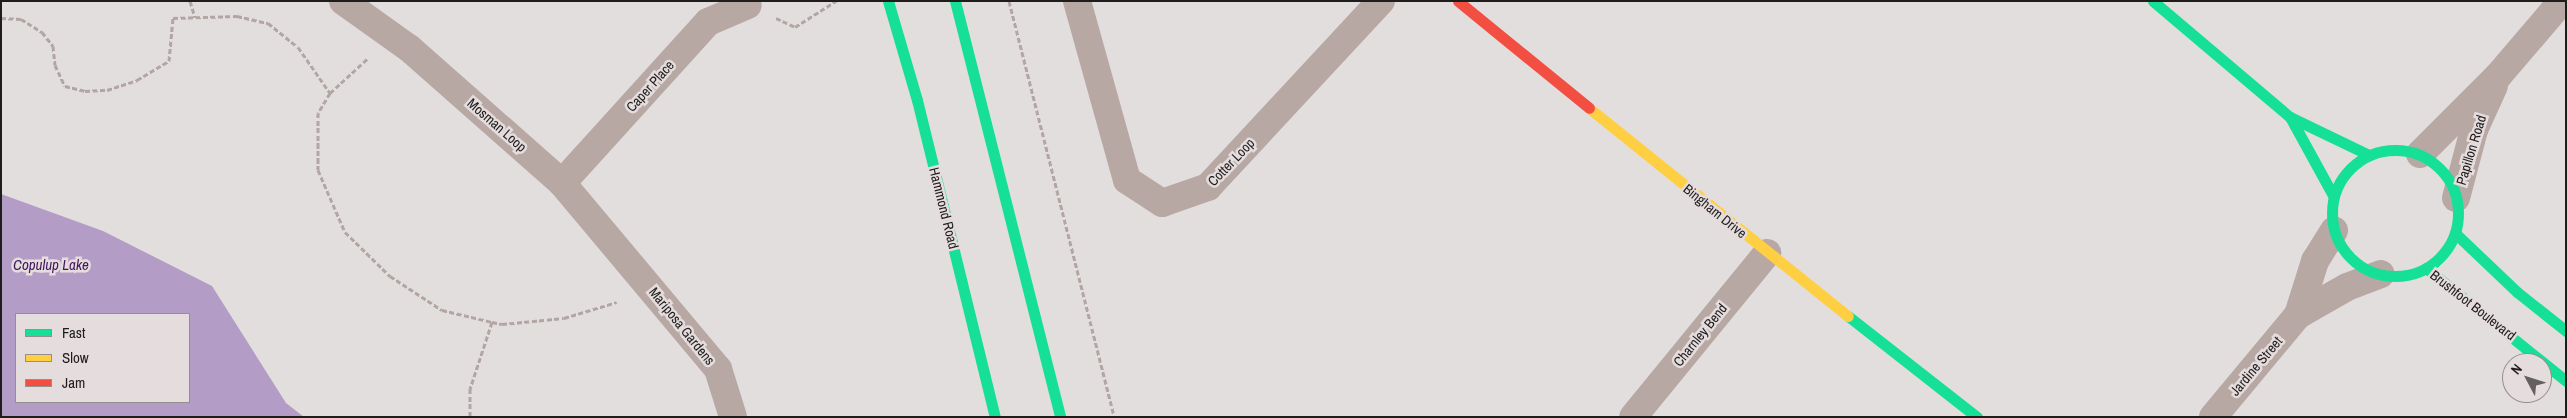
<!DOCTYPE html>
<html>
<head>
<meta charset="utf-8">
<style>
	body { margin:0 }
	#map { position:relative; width:2567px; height:418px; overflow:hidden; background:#e3dede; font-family:"Archivo Narrow",sans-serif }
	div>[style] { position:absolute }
	.water>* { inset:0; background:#b39cc6 }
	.path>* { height:3px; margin-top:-1.5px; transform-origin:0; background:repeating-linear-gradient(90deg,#b2a6a4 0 5px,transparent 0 7.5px) }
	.street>* { height:28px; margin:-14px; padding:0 14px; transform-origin:14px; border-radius:14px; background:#b8a8a4 }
	.fast>* { height:11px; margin:-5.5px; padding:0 5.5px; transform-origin:5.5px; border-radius:5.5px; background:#16e098 }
	.fast>.ring { margin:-5.5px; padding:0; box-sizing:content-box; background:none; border:11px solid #16e098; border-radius:50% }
	.slow>* { height:11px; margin:-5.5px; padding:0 5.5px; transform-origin:5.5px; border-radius:5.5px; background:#ffcf43 }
	.jam>* { height:11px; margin:-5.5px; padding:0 5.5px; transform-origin:5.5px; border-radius:5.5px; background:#f24e42 }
	span { translate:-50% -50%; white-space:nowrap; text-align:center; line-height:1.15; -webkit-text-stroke:5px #e5dcdd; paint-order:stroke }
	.street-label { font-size:14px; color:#1f1c1c }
	.water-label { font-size:15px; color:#41155e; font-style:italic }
	.frame { position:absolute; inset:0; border:2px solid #1f1c1c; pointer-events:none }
	.legend { position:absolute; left:15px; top:313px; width:175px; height:90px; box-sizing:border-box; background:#e5dcdd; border:1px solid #968f90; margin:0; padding:6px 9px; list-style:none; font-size:15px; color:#1f1c1c }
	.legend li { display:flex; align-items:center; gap:10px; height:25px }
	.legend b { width:25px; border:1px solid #968f90 }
	.north { position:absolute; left:2502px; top:353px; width:50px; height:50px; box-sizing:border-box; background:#e5dcdd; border:1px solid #968f90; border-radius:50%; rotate:310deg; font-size:14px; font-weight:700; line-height:20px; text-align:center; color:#1f1c1c }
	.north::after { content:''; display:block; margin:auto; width:18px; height:22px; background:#646060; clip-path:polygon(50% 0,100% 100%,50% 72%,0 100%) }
</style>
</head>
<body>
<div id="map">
	<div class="water">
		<i style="clip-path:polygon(evenodd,1px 194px,103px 231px,212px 286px,286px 403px,304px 417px,1px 417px,1px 194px,16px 314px,189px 314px,189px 402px,16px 402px,16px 314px)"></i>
	</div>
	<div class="path">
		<i style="left:190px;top:1px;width:17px;rotate:73deg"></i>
		<i style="left:1009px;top:1px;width:429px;rotate:75.8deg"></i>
		<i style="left:1px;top:18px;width:20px;rotate:3deg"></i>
		<i style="left:21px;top:19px;width:25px;rotate:32deg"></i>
		<i style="left:42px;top:32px;width:18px;rotate:52deg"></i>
		<i style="left:53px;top:46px;width:19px;rotate:84deg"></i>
		<i style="left:55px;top:65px;width:23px;rotate:65deg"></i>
		<i style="left:65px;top:86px;width:21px;rotate:14deg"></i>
		<i style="left:85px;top:91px;width:22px;rotate:-3deg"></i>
		<i style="left:107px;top:90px;width:32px;rotate:-18deg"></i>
		<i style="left:137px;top:80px;width:37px;rotate:-31deg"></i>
		<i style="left:169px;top:61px;width:43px;rotate:-84.7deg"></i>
		<i style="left:173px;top:18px;width:64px;rotate:-1.8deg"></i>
		<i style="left:237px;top:16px;width:32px;rotate:13deg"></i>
		<i style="left:268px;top:23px;width:38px;rotate:39deg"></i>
		<i style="left:298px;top:47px;width:56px;rotate:55.2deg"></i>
		<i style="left:330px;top:93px;width:23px;rotate:121deg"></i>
		<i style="left:318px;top:113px;width:57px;rotate:90deg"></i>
		<i style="left:318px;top:170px;width:68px;rotate:66.5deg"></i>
		<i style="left:345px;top:232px;width:63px;rotate:44.4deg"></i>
		<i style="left:390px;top:276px;width:62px;rotate:33.2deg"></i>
		<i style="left:442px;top:310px;width:51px;rotate:13.5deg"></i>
		<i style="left:492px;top:322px;width:71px;rotate:108.2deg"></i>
		<i style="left:470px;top:389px;width:28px;rotate:90deg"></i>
		<i style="left:776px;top:18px;width:21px;rotate:25deg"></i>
		<i style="left:795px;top:27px;width:49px;rotate:-32.4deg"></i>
		<i style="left:330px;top:93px;width:52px;rotate:-42.6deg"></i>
		<i style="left:492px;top:322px;width:10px;rotate:11deg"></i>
		<i style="left:502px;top:324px;width:62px;rotate:-5.5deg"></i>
		<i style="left:564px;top:318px;width:55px;rotate:-16.8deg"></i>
	</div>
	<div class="street">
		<i style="left:343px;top:1px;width:81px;rotate:35.5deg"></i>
		<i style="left:409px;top:48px;width:204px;rotate:41.4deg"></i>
		<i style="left:562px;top:183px;width:243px;rotate:50deg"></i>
		<i style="left:718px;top:369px;width:50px;rotate:72.6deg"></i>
		<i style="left:1077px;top:1px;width:186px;rotate:74.4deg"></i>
		<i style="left:1127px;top:180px;width:42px;rotate:33.3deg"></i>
		<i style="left:1162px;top:203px;width:49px;rotate:-19.2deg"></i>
		<i style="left:1208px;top:187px;width:254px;rotate:-47.1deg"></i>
		<i style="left:2420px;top:154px;width:110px;rotate:-45deg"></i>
		<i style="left:2498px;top:76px;width:99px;rotate:-49.5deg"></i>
		<i style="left:562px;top:183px;width:217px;rotate:-47.8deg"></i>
		<i style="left:708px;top:22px;width:43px;rotate:-23deg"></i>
		<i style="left:2456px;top:198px;width:70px;rotate:-75.2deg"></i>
		<i style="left:2474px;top:130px;width:48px;rotate:-65.6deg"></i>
		<i style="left:2298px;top:315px;width:57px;rotate:-72.5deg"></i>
		<i style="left:2315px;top:261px;width:36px;rotate:-58deg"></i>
		<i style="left:1633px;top:417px;width:212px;rotate:-50.7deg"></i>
		<i style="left:2213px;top:417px;width:133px;rotate:-50.2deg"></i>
		<i style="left:2298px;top:315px;width:56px;rotate:-29.7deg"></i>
		<i style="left:2347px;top:287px;width:36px;rotate:-21deg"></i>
	</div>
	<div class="fast">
		<i style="left:888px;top:1px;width:103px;rotate:73.7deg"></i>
		<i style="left:917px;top:100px;width:326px;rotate:76.2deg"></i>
		<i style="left:955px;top:1px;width:429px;rotate:75.8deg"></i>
		<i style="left:2153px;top:1px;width:180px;rotate:40.3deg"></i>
		<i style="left:2290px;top:117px;width:88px;rotate:25.7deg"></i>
		<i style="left:2290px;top:117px;width:91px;rotate:61.2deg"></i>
		<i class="ring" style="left:2332px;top:150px;width:115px;height:115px"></i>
		<i style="left:2455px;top:233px;width:86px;rotate:43.6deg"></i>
		<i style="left:2517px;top:292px;width:63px;rotate:38.5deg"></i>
		<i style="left:2426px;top:268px;width:180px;rotate:38.9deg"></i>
		<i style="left:1848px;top:316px;width:164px;rotate:38.1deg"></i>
	</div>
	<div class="slow">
		<i style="left:1589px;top:108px;width:332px;rotate:38.8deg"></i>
	</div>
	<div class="jam">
		<i style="left:1458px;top:1px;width:169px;rotate:39.2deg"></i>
	</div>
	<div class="street-label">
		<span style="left:650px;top:86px;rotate:-48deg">Caper Place</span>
		<span style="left:497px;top:125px;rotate:41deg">Mosman Loop</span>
		<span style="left:2471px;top:150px;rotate:-73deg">Papillon Road</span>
		<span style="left:1231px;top:162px;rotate:-46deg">Cotter Loop</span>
		<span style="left:944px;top:208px;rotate:76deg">Hammond Road</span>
		<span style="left:1715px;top:211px;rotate:39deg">Bingham Drive</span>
		<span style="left:2473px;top:305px;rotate:38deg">Brushfoot Boulevard</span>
		<span style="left:682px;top:326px;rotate:51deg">Mariposa Gardens</span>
		<span style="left:1700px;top:335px;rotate:-51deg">Charnley Bend</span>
		<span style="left:2256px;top:366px;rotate:-50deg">Jardine Street</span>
	</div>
	<div class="water-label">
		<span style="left:51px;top:265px">Copulup Lake</span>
	</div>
	<div class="frame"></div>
	<ul class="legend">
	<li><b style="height:6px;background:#16e098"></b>Fast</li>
	<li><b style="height:6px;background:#ffcf43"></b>Slow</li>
	<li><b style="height:6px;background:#f24e42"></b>Jam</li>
	</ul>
	<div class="north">N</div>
</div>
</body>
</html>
